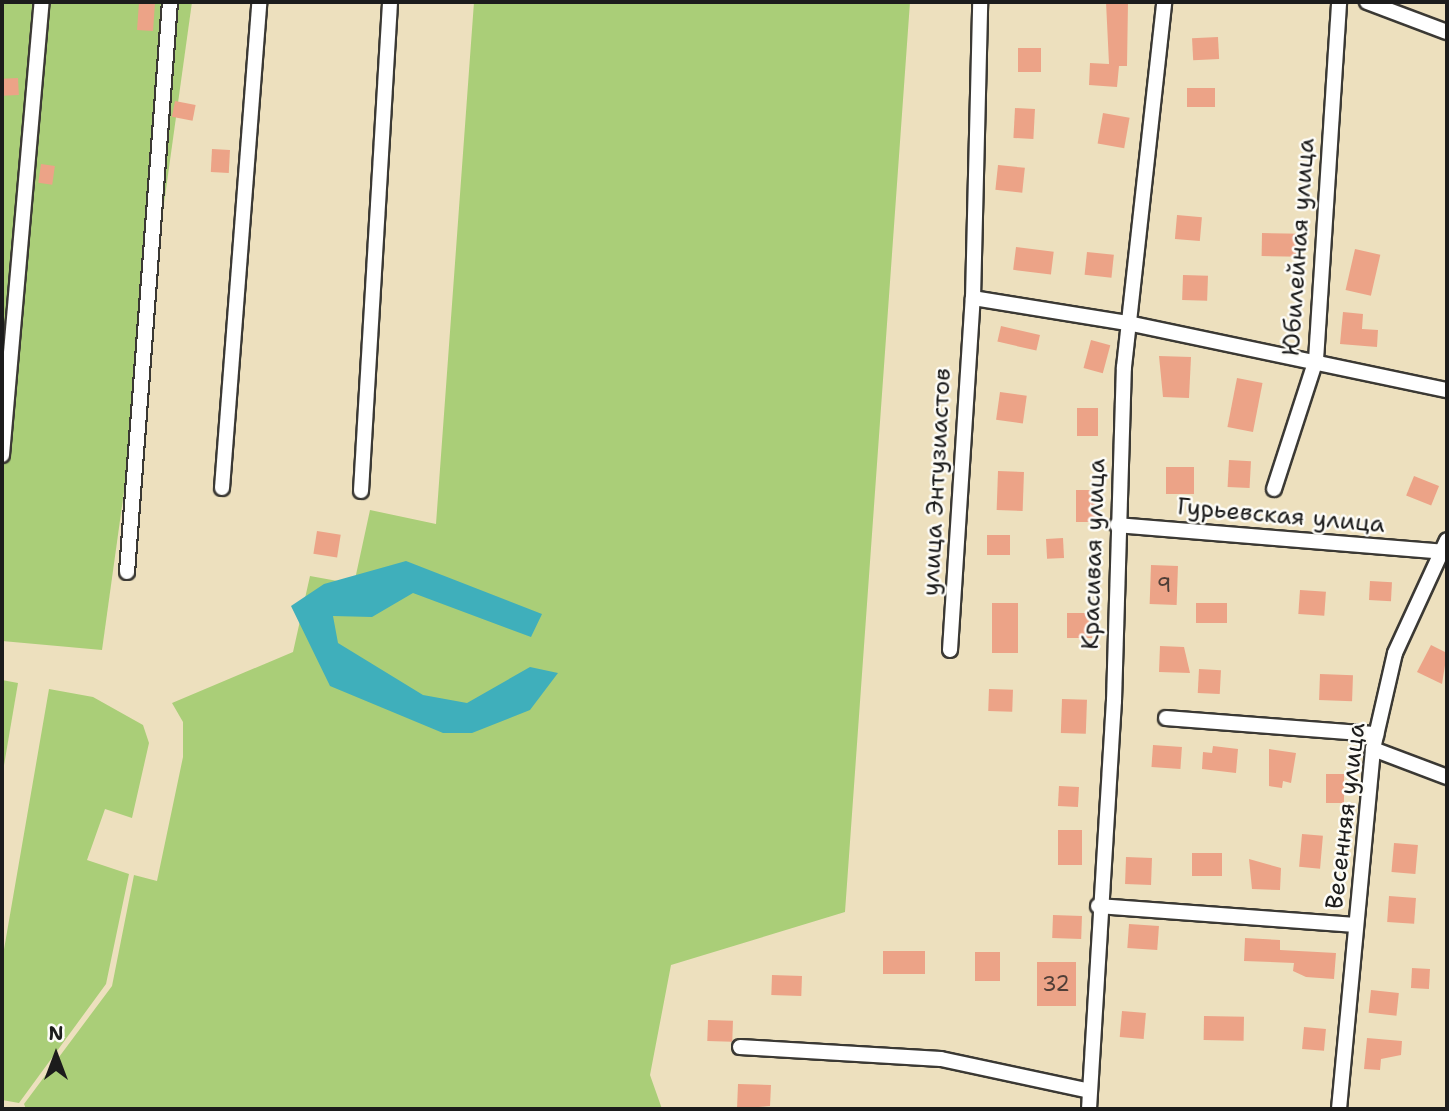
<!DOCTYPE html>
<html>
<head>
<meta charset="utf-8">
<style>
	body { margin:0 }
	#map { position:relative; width:1449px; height:1111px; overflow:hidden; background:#ede0be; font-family:"Shantell Sans",sans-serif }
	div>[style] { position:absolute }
	.green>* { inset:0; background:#aace78 }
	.water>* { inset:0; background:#3fafbb }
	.building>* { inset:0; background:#eca387; transform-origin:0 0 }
	.roads { filter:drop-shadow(2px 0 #3b3934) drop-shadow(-2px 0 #3b3934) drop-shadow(0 2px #3b3934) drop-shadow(0 -2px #3b3934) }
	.minor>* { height:14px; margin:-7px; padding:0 7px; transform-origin:7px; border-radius:7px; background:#fff }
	span { translate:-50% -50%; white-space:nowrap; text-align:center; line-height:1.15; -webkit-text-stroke:5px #fdfcf7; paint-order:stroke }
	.number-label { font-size:21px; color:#503e37 }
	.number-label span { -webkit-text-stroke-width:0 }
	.street-label { font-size:24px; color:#1c1c1c }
	.frame { position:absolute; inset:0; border:4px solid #1c1c1c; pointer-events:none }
	.north { position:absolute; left:21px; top:1020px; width:70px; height:70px; -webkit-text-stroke:5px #fdfcf7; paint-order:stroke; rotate:0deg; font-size:19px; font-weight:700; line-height:28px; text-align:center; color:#1c1c1c }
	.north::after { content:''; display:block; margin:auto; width:24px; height:32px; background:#1c1c1c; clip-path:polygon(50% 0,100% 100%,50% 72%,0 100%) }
</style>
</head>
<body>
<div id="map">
	<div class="green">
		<i style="clip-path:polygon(2px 2px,192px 2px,102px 650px,2px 641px)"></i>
		<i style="clip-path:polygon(474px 2px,910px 2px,845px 912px,671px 965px,650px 1075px,662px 1109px,26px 1109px,24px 1104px,112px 986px,134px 875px,157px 881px,183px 757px,183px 722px,172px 703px,293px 652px,310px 576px,354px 584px,370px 510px,436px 524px)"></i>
		<i style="clip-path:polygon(2px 680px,18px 683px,2px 777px)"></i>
		<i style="clip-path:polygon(49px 689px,93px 697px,143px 725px,149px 743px,132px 818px,105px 809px,87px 860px,129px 874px,106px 984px,19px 1103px,2px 1100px,2px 961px)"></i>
	</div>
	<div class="water">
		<i style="clip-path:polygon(406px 561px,542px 614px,531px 637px,413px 593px,372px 617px,333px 616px,338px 643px,423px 695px,467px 703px,530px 667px,558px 673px,530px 710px,472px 733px,443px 733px,330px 686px,291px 606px,324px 584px)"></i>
	</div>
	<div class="building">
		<i style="left:139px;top:2px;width:16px;height:28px;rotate:4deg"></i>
		<i style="clip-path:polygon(1106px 2px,1128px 2px,1127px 66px,1119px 66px,1117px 87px,1089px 85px,1090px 63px,1109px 64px)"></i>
		<i style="left:1218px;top:37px;width:22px;height:26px;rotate:87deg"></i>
		<i style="left:1041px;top:48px;width:24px;height:23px;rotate:90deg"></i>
		<i style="left:18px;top:78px;width:17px;height:16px;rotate:87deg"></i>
		<i style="left:1187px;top:88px;width:28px;height:19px"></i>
		<i style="left:175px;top:101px;width:21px;height:16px;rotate:11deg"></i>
		<i style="left:1015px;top:108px;width:20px;height:30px;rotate:3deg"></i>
		<i style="left:1103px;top:113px;width:27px;height:31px;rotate:10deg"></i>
		<i style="left:212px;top:149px;width:18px;height:23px;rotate:3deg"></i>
		<i style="left:41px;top:164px;width:14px;height:19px;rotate:8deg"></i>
		<i style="left:998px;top:165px;width:27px;height:25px;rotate:6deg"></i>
		<i style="left:1177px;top:215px;width:25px;height:24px;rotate:5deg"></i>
		<i style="left:1262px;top:233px;width:39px;height:23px;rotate:1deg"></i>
		<i style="left:1016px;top:247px;width:38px;height:23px;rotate:7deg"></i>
		<i style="left:1355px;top:249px;width:26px;height:42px;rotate:13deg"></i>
		<i style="left:1087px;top:252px;width:27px;height:23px;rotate:6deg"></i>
		<i style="left:1183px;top:275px;width:25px;height:25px;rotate:2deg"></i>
		<i style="clip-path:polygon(1343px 312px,1363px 314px,1362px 329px,1378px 330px,1377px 347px,1340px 344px)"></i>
		<i style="left:1001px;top:326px;width:40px;height:16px;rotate:13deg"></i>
		<i style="left:1091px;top:340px;width:20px;height:29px;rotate:15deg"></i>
		<i style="clip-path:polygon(1159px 356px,1191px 357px,1189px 398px,1163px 397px)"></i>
		<i style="left:1237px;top:378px;width:26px;height:50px;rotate:11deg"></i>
		<i style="left:1000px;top:392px;width:27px;height:28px;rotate:8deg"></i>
		<i style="left:1077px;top:408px;width:21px;height:28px"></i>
		<i style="left:1229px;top:460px;width:22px;height:27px;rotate:3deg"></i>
		<i style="left:1166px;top:467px;width:28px;height:27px"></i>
		<i style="left:998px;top:471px;width:26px;height:39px;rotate:2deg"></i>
		<i style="left:1414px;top:476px;width:27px;height:21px;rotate:22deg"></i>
		<i style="left:1076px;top:490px;width:22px;height:32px"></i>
		<i style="left:317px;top:531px;width:24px;height:23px;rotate:9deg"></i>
		<i style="left:987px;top:535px;width:23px;height:20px"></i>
		<i style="left:1063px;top:538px;width:20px;height:17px;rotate:87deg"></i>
		<i style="left:1151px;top:565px;width:27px;height:39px;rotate:2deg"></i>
		<i style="left:1370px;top:581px;width:22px;height:19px;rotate:3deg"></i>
		<i style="left:1300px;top:590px;width:26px;height:24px;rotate:4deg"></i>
		<i style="left:992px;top:603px;width:26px;height:50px"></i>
		<i style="left:1196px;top:603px;width:31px;height:20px"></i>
		<i style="left:1067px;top:613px;width:25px;height:25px"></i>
		<i style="clip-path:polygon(1431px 645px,1447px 653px,1442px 684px,1417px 672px)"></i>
		<i style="clip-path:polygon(1160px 646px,1184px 647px,1190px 673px,1159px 672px)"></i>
		<i style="left:1199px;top:669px;width:22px;height:24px;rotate:3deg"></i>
		<i style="left:1320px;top:674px;width:33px;height:26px;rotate:2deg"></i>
		<i style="left:989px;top:689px;width:24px;height:22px;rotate:2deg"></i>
		<i style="left:1062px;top:699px;width:25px;height:34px;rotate:2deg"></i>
		<i style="left:1153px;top:745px;width:29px;height:22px;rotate:4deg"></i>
		<i style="clip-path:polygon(1213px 746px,1238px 749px,1236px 773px,1202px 769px,1203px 752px,1212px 753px)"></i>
		<i style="clip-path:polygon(1269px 749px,1296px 753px,1291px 783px,1283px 781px,1282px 788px,1269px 786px)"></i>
		<i style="left:1326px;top:774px;width:18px;height:29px"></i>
		<i style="left:1059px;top:786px;width:20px;height:20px;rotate:3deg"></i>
		<i style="left:1082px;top:830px;width:35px;height:24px;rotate:90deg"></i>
		<i style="left:1302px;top:834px;width:21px;height:33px;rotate:5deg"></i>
		<i style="left:1394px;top:843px;width:24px;height:29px;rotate:5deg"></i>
		<i style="left:1192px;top:853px;width:30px;height:23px"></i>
		<i style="left:1126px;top:857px;width:26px;height:27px;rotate:2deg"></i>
		<i style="clip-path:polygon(1249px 859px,1281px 868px,1280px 890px,1252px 889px)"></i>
		<i style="left:1389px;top:896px;width:27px;height:26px;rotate:4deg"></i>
		<i style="left:1053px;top:915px;width:29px;height:23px;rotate:2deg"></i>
		<i style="left:1129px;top:924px;width:30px;height:24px;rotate:4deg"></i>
		<i style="clip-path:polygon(1245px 938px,1280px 940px,1280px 950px,1336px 953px,1334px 979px,1306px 977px,1293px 971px,1294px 963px,1244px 961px)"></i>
		<i style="left:883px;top:951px;width:42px;height:23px"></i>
		<i style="left:975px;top:952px;width:25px;height:29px"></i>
		<i style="left:1037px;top:962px;width:39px;height:44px"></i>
		<i style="left:1412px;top:968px;width:18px;height:20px;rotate:3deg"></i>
		<i style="left:772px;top:975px;width:30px;height:20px;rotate:2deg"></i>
		<i style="left:1371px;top:990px;width:28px;height:23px;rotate:6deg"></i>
		<i style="left:1122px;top:1011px;width:24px;height:26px;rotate:5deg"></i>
		<i style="left:1204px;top:1016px;width:40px;height:24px;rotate:1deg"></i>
		<i style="left:708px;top:1020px;width:25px;height:21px;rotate:2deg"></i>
		<i style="left:1304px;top:1027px;width:22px;height:22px;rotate:5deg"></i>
		<i style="clip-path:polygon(1367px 1038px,1402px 1041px,1401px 1055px,1381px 1059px,1380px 1070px,1364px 1069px)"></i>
		<i style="clip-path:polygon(738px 1084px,771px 1085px,770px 1106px,737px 1109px)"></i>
	</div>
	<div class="roads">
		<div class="minor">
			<i style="left:1367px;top:2px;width:85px;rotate:20.6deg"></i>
			<i style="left:973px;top:298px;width:296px;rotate:-88.6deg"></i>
			<i style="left:2px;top:455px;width:455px;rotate:-85deg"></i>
			<i style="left:222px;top:488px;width:487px;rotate:-85.6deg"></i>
			<i style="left:1274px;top:489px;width:136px;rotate:-72deg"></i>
			<i style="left:1316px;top:360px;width:359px;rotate:-86.3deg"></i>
			<i style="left:361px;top:491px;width:490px;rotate:-86.6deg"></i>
			<i style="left:1117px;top:525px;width:326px;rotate:4.7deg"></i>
			<i style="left:127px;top:572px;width:572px;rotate:-85.69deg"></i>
			<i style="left:950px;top:650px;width:353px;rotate:-86.3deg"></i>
			<i style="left:973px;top:298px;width:157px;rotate:9.2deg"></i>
			<i style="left:1128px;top:323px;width:326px;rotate:11.9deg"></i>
			<i style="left:1166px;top:718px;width:211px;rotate:4.4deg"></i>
			<i style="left:1373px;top:749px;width:79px;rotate:20.7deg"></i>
			<i style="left:1098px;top:906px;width:258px;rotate:4.2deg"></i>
			<i style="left:740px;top:1047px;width:201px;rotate:3.4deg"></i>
			<i style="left:941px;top:1059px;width:152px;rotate:12.1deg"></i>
			<i style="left:1089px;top:1109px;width:409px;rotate:-86.5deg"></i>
			<i style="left:1114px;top:701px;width:334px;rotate:-88.3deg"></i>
			<i style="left:1124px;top:367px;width:367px;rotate:-83.7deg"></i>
			<i style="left:1339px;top:1109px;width:362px;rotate:-84.6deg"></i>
			<i style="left:1373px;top:749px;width:98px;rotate:-77.1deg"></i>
			<i style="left:1395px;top:653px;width:124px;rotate:-65.3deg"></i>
		</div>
	</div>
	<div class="number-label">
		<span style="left:1164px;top:585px">9</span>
		<span style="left:1056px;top:984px">32</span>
	</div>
	<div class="street-label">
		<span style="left:1299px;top:247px;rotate:-86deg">Юбилейная улица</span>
		<span style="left:937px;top:482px;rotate:-87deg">улица Энтузиастов</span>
		<span style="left:1281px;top:516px;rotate:5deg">Гурьевская улица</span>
		<span style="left:1094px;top:554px;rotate:-88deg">Красивая улица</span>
		<span style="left:1346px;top:816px;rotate:-83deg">Весенняя улица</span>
	</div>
	<div class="frame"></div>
	<div class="north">N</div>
</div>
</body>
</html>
